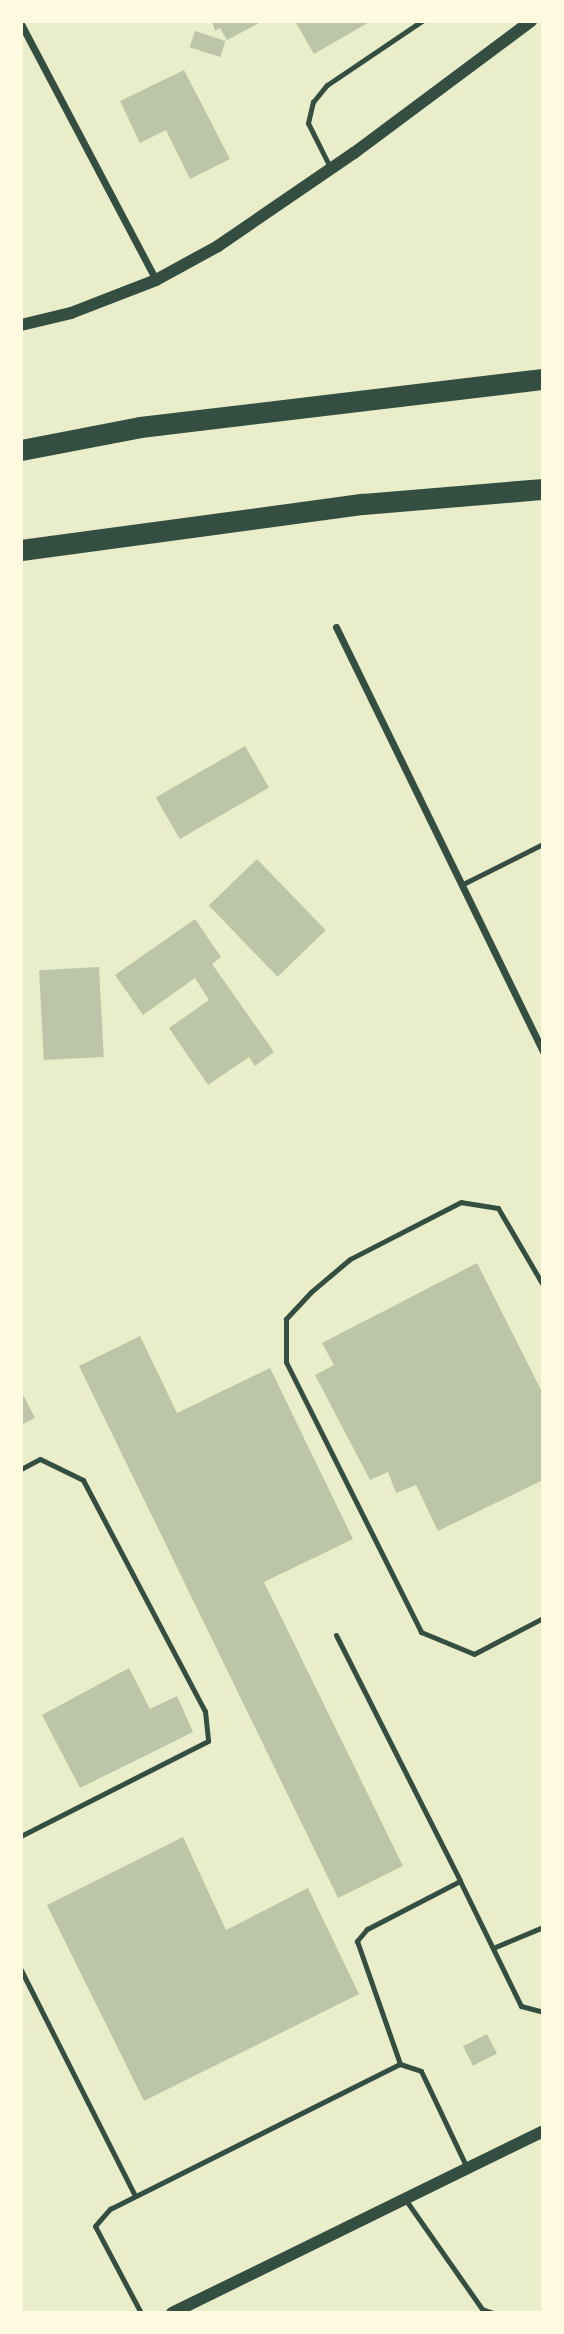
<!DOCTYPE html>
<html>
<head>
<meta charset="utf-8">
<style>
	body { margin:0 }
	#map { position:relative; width:564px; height:2334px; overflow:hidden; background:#e9edc9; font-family:Signika,sans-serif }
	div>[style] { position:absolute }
	.building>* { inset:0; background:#bcc5a7; transform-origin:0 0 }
	.service>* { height:5px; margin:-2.5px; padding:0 2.5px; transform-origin:2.5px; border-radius:2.5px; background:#344e41 }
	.minor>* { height:7px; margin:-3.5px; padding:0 3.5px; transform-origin:3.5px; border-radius:3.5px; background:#344e41 }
	.tertiary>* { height:12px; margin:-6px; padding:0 6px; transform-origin:6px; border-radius:6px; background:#344e41 }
	.motorway>* { height:21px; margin:-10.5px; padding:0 10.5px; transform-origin:10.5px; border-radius:10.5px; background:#344e41 }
	span { translate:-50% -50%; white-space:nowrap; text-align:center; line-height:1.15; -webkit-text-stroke:6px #fefae0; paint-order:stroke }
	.frame { position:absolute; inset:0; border:23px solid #fefae0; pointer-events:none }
</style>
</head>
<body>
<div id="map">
	<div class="building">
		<i style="clip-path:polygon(212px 21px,263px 21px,227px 40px,220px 28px,215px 31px)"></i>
		<i style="clip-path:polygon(295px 21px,371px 21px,314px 54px)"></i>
		<i style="left:195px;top:31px;width:32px;height:17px;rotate:18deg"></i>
		<i style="clip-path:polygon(184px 70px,230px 159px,190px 179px,166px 130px,140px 143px,120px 101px)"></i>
		<i style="left:245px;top:746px;width:48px;height:103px;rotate:60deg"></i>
		<i style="left:257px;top:859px;width:99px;height:67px;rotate:46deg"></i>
		<i style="clip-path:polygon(195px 919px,221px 957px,212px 964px,274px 1052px,255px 1066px,249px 1057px,208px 1085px,169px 1028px,209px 1000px,195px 978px,143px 1015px,115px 975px)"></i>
		<i style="left:99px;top:967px;width:90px;height:60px;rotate:87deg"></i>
		<i style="clip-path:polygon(477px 1263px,543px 1394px,543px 1480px,438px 1531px,416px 1485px,396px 1493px,388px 1472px,370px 1480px,315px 1375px,334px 1365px,322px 1343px)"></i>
		<i style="clip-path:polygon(140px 1336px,177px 1413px,270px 1368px,353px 1539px,264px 1582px,403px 1866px,338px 1898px,79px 1366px)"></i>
		<i style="clip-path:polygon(21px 1391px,35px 1418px,21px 1425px)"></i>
		<i style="clip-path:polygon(129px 1668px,150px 1709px,177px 1696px,193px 1732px,80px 1788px,42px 1715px)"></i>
		<i style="clip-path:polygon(183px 1837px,226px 1930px,308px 1888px,359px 1994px,144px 2101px,47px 1905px)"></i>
		<i style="left:487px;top:2034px;width:22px;height:27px;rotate:63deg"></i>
	</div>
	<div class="service">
		<i style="left:331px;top:169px;width:51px;rotate:-116.6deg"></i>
		<i style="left:308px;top:123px;width:22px;rotate:-77deg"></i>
		<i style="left:313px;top:102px;width:22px;rotate:-51deg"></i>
		<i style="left:327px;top:85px;width:115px;rotate:-34deg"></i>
		<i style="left:461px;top:885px;width:92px;rotate:-26.6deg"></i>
		<i style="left:543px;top:1285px;width:89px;rotate:-120.3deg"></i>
		<i style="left:498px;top:1208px;width:37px;rotate:-171deg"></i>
		<i style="left:461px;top:1202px;width:125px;rotate:152.8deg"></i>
		<i style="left:350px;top:1259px;width:51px;rotate:139.8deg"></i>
		<i style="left:311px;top:1292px;width:37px;rotate:133deg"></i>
		<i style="left:286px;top:1319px;width:43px;rotate:90deg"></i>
		<i style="left:286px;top:1362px;width:302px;rotate:63.4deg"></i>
		<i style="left:421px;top:1632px;width:57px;rotate:22.5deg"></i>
		<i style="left:474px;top:1654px;width:78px;rotate:-27.6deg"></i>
		<i style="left:21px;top:1469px;width:21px;rotate:-28deg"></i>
		<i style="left:40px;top:1459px;width:48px;rotate:26deg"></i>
		<i style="left:83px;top:1480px;width:261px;rotate:62.2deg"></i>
		<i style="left:205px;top:1711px;width:30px;rotate:84deg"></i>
		<i style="left:208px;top:1741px;width:210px;rotate:153.1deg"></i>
		<i style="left:336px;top:1635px;width:275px;rotate:63.2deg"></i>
		<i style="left:460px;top:1881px;width:105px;rotate:152.7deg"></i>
		<i style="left:367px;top:1929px;width:16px;rotate:130deg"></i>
		<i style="left:357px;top:1941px;width:130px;rotate:70.7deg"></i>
		<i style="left:460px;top:1881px;width:139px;rotate:64deg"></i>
		<i style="left:521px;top:2006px;width:23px;rotate:15deg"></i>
		<i style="left:493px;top:1948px;width:54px;rotate:-22.8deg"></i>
		<i style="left:21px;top:1970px;width:253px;rotate:63.2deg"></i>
		<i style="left:405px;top:2199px;width:134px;rotate:55deg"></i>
		<i style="left:482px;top:2309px;width:12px;rotate:20deg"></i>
		<i style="left:141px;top:2313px;width:98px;rotate:-117.9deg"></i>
		<i style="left:95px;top:2226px;width:23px;rotate:-49deg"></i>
		<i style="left:110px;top:2209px;width:324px;rotate:-26.6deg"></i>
		<i style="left:400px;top:2064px;width:22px;rotate:18deg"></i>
		<i style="left:421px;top:2071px;width:107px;rotate:64.6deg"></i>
	</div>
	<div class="minor">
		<i style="left:21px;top:24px;width:289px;rotate:62.2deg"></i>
		<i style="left:336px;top:627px;width:472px;rotate:64deg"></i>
	</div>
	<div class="tertiary">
		<i style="left:21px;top:325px;width:51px;rotate:-13.5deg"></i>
		<i style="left:71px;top:313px;width:91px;rotate:-21.2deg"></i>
		<i style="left:156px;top:280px;width:71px;rotate:-28.7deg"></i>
		<i style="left:218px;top:246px;width:165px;rotate:-34.4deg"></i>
		<i style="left:354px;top:153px;width:221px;rotate:-36.7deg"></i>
		<i style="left:172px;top:2313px;width:413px;rotate:-26.1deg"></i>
	</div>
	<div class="motorway">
		<i style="left:21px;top:450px;width:121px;rotate:-10.9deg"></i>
		<i style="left:140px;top:427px;width:406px;rotate:-6.8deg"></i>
		<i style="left:21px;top:550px;width:345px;rotate:-7.7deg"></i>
		<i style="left:363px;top:504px;width:181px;rotate:-4.8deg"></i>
	</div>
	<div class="frame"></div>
</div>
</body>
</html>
